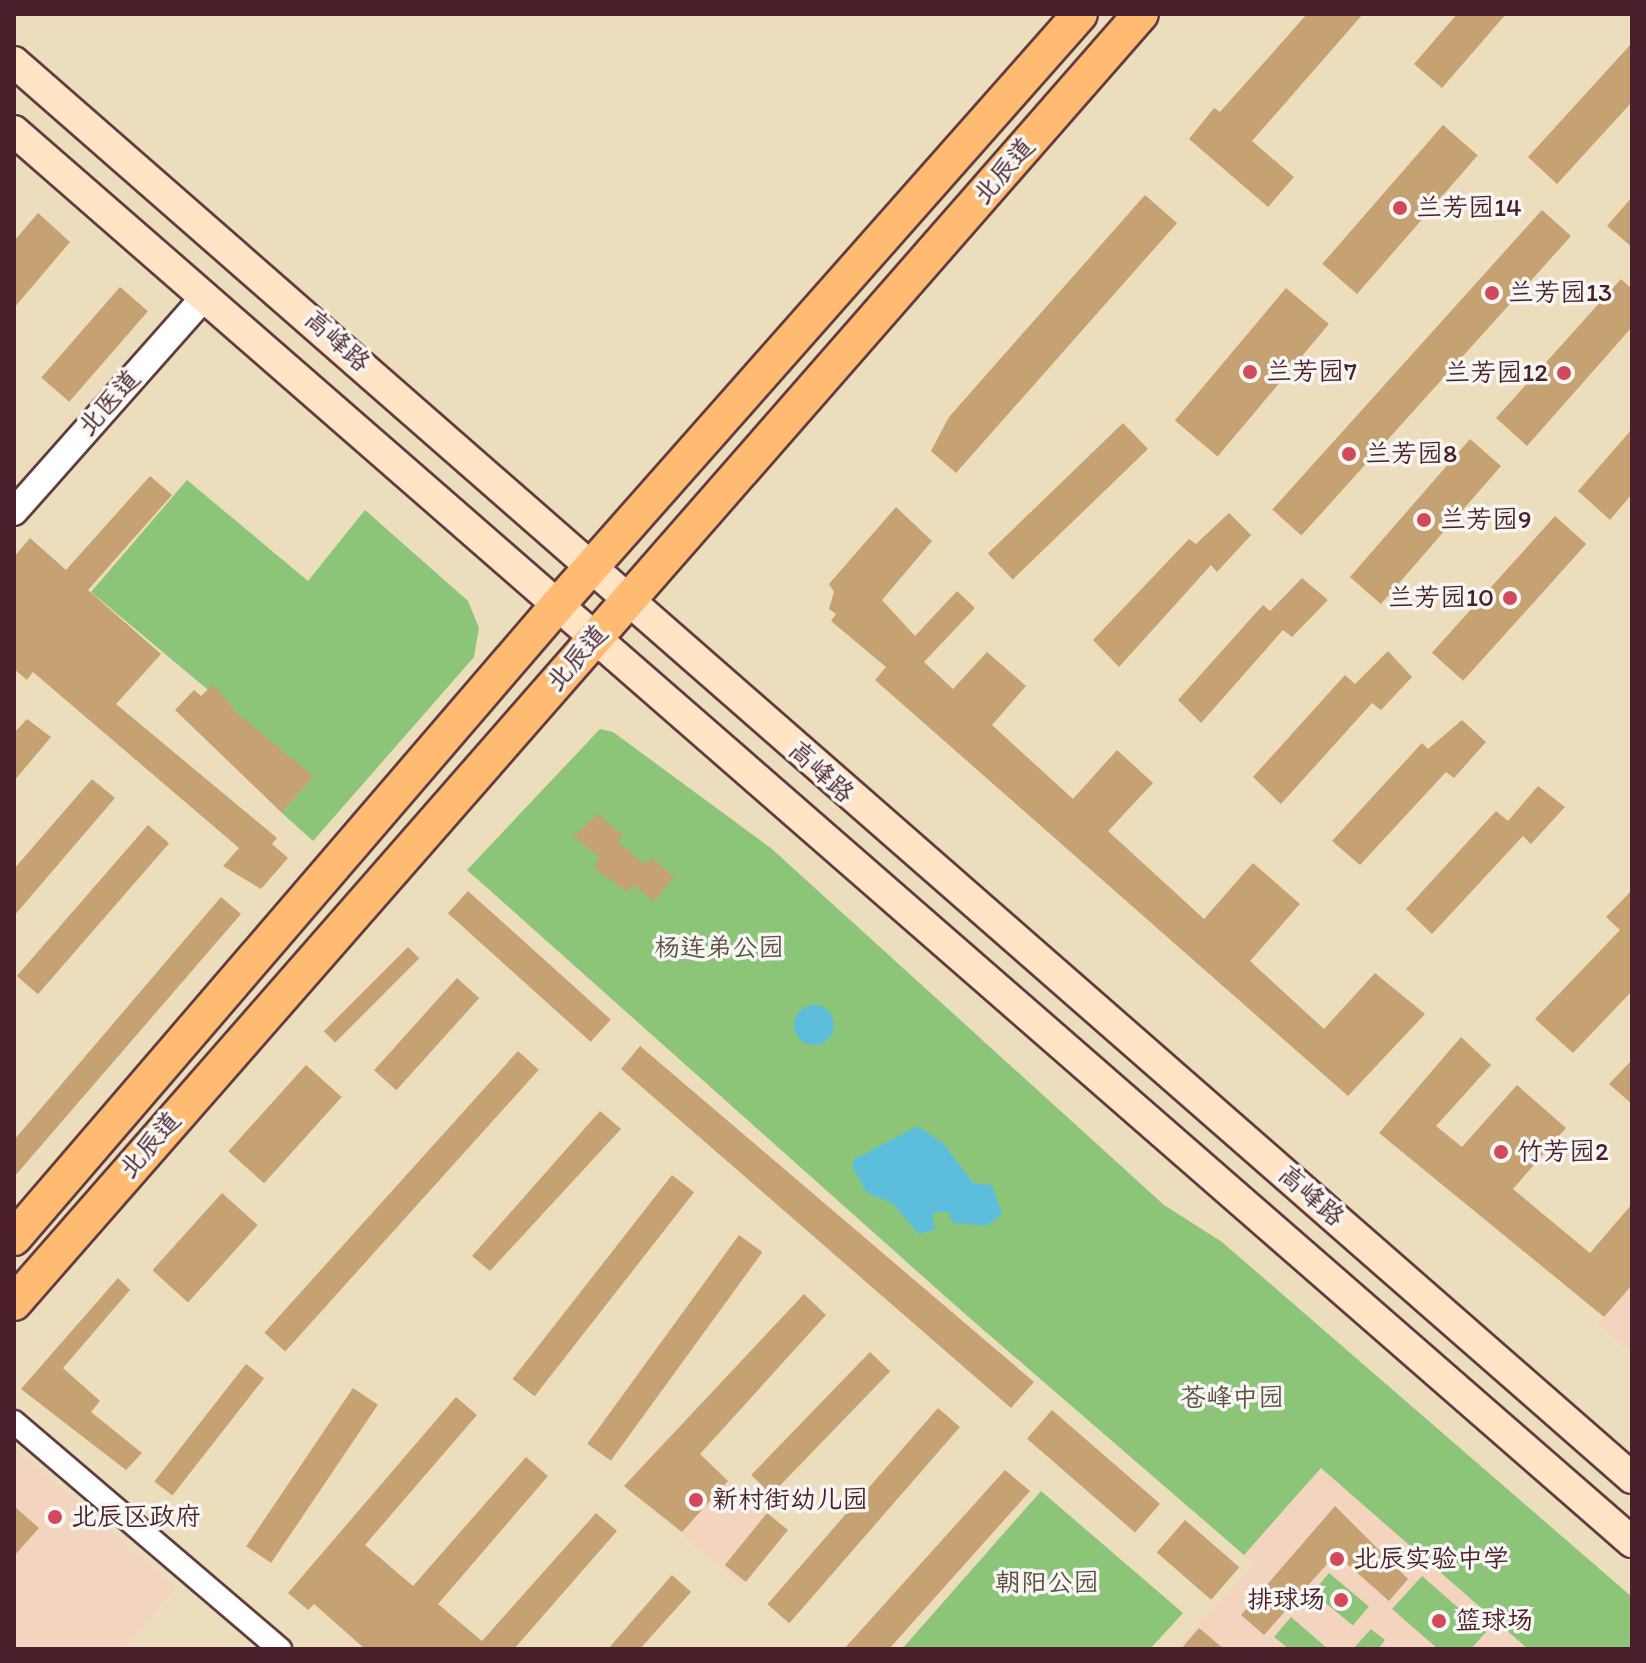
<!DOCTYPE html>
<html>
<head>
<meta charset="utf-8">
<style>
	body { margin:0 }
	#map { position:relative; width:1646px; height:1663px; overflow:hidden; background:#ecdebc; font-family:Itim,"LXGW WenKai TC",sans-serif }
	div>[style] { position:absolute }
	.built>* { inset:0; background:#f3d4bf; transform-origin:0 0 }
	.green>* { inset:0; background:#8cc578; transform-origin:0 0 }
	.water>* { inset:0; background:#5dbedb }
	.round { border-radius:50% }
	.building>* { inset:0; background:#c6a172; transform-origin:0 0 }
	.roads { filter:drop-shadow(2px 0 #623c41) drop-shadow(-2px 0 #623c41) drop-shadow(0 2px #623c41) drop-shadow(0 -2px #623c41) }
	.minor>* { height:22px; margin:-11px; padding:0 11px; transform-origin:11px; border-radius:11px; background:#fff }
	.tertiary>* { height:26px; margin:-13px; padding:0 13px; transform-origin:13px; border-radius:13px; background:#fff }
	.secondary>* { height:30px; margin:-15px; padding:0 15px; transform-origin:15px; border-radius:15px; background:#ffe4c6 }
	.primary>* { height:34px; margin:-17px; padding:0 17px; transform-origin:17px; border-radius:17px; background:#febb71 }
	.dots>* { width:22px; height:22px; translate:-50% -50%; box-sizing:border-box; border:4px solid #f6f6f2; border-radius:50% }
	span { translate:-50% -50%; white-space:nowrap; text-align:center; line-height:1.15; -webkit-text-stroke:7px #f6f6f2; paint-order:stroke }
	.street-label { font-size:26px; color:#4a1f2b }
	.poi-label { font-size:26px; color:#4a1f2b }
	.left { translate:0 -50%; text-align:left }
	.right { translate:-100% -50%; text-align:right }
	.park-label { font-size:26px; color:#5e5142 }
	.frame { position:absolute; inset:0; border:16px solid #4a1f2b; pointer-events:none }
</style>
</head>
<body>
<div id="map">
	<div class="built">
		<i style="clip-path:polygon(1632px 1285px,1632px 1354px,1597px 1324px)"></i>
		<i style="left:671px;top:1432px;width:153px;height:72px;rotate:40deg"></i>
		<i style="clip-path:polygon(14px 1447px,177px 1587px,124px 1649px,14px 1649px)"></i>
		<i style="clip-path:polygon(1321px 1468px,1528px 1649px,1176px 1649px,1254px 1563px,1244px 1555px)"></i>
	</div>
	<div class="green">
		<i style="clip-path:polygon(187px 480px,308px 581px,365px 510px,468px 601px,479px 628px,474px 657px,313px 841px,282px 813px,312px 777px,91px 592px)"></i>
		<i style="clip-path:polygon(600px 729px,613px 732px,772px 849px,1164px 1205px,1222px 1242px,1632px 1597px,1632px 1649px,1528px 1649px,1321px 1468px,1244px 1555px,965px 1314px,467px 870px)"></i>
		<i style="clip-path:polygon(1041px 1491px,1183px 1613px,1150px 1649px,902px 1649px)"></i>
		<i style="left:1329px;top:1573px;width:52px;height:25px;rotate:40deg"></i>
		<i style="clip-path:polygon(1422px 1576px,1486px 1632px,1471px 1649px,1438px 1649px,1392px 1609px)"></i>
		<i style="clip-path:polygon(1291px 1617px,1328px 1649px,1289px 1649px,1274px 1637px)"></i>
		<i style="clip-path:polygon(1371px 1629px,1385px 1640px,1378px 1649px,1353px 1649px)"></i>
	</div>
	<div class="water">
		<i class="round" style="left:794px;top:1005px;width:40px;height:40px"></i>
		<i style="clip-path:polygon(918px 1126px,943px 1143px,973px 1183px,992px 1185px,1002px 1214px,986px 1226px,952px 1223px,949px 1212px,936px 1212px,932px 1216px,935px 1229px,919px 1234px,892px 1203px,867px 1193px,852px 1166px,854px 1159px)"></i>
	</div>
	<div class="building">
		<i style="clip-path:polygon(1307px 14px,1363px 14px,1252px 141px,1294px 177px,1268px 207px,1189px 139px,1214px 108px,1220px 112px)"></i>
		<i style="clip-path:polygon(1457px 14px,1506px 14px,1442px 88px,1414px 64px)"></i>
		<i style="clip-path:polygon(1632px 43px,1632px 102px,1557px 184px,1528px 157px)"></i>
		<i style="left:1443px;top:125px;width:46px;height:184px;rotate:41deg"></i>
		<i style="clip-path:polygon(1145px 195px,1177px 223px,956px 473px,931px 451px,949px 417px)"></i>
		<i style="clip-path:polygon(1632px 197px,1632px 247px,1607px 226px)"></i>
		<i style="left:1542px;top:210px;width:39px;height:403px;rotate:42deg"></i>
		<i style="clip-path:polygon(38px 213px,70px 242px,14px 308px,14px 241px)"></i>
		<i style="clip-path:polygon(1621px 279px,1632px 289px,1632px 327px,1527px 446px,1496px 418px)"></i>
		<i style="left:120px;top:287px;width:37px;height:120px;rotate:41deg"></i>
		<i style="left:1286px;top:288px;width:56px;height:173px;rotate:40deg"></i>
		<i style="left:1123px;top:423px;width:36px;height:188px;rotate:46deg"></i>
		<i style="clip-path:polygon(1632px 429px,1632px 494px,1610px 520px,1578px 491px)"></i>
		<i style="left:1470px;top:439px;width:41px;height:183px;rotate:41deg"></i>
		<i style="clip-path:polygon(150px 476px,172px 495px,88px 590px,161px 654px,116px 704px,277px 838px,272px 844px,288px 858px,261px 889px,223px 866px,239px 848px,33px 672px,27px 680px,14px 669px,14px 557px,30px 538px,66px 570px)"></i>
		<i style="clip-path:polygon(896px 507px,932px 541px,882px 600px,915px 636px,957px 591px,975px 608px,924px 662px,953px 689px,987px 652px,1026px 686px,992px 725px,1073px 799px,1117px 750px,1153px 783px,1108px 831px,1204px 919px,1253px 863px,1300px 904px,1250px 961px,1324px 1029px,1375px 973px,1425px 1014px,1348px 1096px,875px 680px,886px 667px,831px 621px,836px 614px,829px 609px,834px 592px,829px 584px)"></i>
		<i style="clip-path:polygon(1229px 513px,1251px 535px,1217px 572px,1211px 565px,1119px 667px,1093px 640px,1189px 539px,1196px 544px)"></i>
		<i style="left:1555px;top:516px;width:42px;height:184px;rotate:42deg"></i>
		<i style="clip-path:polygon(1302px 578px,1328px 600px,1292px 637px,1283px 630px,1201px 723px,1178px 700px,1263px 605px,1270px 611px)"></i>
		<i style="clip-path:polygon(1388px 651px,1412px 677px,1381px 710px,1372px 703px,1281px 804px,1253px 777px,1345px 675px,1355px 684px)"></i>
		<i style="clip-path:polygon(213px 684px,236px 712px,313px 776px,282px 813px,175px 710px,194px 690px,201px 696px)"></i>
		<i style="clip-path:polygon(27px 719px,51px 737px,14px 781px,14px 733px)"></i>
		<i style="clip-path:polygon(1462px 720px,1486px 742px,1454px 778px,1446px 772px,1360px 865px,1332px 841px,1422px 743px,1428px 749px)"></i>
		<i style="clip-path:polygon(92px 779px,115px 798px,14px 916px,14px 869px)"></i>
		<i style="clip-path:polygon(1538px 786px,1565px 807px,1531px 844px,1523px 836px,1432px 934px,1406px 909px,1496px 811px,1508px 821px)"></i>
		<i style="clip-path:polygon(598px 814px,623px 836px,618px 842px,644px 864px,652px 858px,674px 877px,654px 901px,633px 885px,627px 892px,594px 868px,599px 857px,574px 836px)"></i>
		<i style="left:148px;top:825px;width:28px;height:200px;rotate:41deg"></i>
		<i style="clip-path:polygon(1632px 890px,1632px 991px,1573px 1053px,1535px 1019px,1620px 930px,1606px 917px)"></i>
		<i style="left:468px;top:891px;width:192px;height:30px;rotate:42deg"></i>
		<i style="clip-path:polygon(221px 897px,241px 914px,14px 1177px,14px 1140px)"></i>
		<i style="left:408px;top:947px;width:16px;height:119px;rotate:45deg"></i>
		<i style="left:457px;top:978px;width:30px;height:124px;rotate:42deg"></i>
		<i style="clip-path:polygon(1461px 1037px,1491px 1065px,1436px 1126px,1462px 1147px,1517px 1085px,1566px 1128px,1513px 1189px,1590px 1253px,1632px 1204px,1632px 1285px,1604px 1317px,1379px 1133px)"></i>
		<i style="clip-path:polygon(640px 1046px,1034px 1382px,1011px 1408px,621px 1069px)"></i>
		<i style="left:518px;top:1051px;width:28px;height:379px;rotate:42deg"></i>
		<i style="clip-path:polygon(1632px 1060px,1632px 1104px,1609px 1084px)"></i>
		<i style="left:306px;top:1065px;width:48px;height:116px;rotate:42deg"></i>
		<i style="clip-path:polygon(600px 1111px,621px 1129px,490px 1271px,472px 1256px)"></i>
		<i style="left:672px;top:1175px;width:28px;height:259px;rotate:38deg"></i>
		<i style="left:222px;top:1193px;width:48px;height:104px;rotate:42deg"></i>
		<i style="left:739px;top:1235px;width:29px;height:258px;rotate:36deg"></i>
		<i style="clip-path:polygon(118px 1278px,130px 1290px,63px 1368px,100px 1401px,91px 1412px,142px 1453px,126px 1470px,21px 1389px)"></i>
		<i style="clip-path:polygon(804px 1294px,826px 1315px,700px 1454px,728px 1481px,682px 1532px,624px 1486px)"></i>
		<i style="left:870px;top:1352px;width:28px;height:171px;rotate:44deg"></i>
		<i style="left:246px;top:1364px;width:23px;height:149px;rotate:38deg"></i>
		<i style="left:353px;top:1388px;width:30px;height:191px;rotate:34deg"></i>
		<i style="clip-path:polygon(456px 1397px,477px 1415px,365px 1545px,413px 1586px,526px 1457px,548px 1476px,438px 1604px,482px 1641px,596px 1513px,617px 1531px,514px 1649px,365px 1649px,314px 1604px,308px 1610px,288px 1593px)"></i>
		<i style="left:938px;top:1408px;width:29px;height:260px;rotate:41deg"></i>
		<i style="left:1052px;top:1410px;width:143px;height:38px;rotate:41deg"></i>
		<i style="clip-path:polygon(1005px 1470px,1030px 1491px,889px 1649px,844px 1649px)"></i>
		<i style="clip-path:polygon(14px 1506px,39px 1528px,14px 1556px)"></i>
		<i style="clip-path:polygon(1335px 1506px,1408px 1579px,1389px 1601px,1336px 1554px,1264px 1635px,1241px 1615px)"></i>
		<i style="left:767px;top:1513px;width:27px;height:67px;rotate:39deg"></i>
		<i style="left:1185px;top:1520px;width:72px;height:43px;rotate:41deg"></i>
		<i style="clip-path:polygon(672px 1575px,691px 1592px,640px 1649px,608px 1649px)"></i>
		<i style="clip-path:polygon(1199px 1628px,1224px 1649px,1181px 1649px)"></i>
	</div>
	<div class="roads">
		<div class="minor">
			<i style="left:14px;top:1422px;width:350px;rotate:40.5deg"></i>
		</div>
		<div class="tertiary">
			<i style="left:14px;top:512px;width:288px;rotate:-48.5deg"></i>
		</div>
		<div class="secondary">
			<i style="left:14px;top:62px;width:2150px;rotate:41.19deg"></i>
			<i style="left:14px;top:131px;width:2147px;rotate:41.09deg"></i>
		</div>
		<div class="primary">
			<i style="left:14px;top:1238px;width:832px;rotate:-49.34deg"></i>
			<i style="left:556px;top:607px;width:791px;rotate:-48.53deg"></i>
			<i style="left:14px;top:1303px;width:1712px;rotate:-48.84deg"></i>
		</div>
	</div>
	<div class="dots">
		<i style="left:1400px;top:208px;background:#d1495b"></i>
		<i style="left:1492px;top:293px;background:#d1495b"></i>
		<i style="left:1250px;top:372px;background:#d1495b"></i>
		<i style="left:1564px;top:373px;background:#d1495b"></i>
		<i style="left:1349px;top:454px;background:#d1495b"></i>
		<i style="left:1424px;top:520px;background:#d1495b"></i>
		<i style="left:1510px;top:598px;background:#d1495b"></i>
		<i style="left:1501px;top:1152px;background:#d1495b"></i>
		<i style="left:696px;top:1500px;background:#d1495b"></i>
		<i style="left:55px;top:1517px;background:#d1495b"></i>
		<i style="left:1337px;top:1559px;background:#d1495b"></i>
		<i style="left:1341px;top:1600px;background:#d1495b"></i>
		<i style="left:1439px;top:1621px;background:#d1495b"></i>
	</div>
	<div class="street-label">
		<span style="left:1004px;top:171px;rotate:-49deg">北辰道</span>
		<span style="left:337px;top:341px;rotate:42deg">高峰路</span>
		<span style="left:109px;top:403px;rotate:-48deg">北医道</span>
		<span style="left:577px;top:658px;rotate:-49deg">北辰道</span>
		<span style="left:821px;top:772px;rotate:42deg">高峰路</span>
		<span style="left:150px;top:1145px;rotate:-49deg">北辰道</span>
		<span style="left:1311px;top:1196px;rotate:41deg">高峰路</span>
	</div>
	<div class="poi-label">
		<span class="left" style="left:1416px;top:208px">兰芳园14</span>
		<span class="left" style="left:1508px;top:293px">兰芳园13</span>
		<span class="left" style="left:1266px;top:372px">兰芳园7</span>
		<span class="right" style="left:1548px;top:373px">兰芳园12</span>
		<span class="left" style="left:1365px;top:454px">兰芳园8</span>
		<span class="left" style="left:1440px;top:520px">兰芳园9</span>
		<span class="right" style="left:1494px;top:598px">兰芳园10</span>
		<span class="left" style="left:1517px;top:1152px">竹芳园2</span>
		<span class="left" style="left:712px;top:1500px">新村街幼儿园</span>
		<span class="left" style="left:71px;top:1517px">北辰区政府</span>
		<span class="left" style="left:1353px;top:1559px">北辰实验中学</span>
		<span class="right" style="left:1325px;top:1600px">排球场</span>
		<span class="left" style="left:1455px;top:1621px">篮球场</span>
	</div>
	<div class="park-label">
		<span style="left:719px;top:948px">杨连弟公园</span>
		<span style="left:1232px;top:1398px">苍峰中园</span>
		<span style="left:1047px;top:1583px">朝阳公园</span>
	</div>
	<div class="frame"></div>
</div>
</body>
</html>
